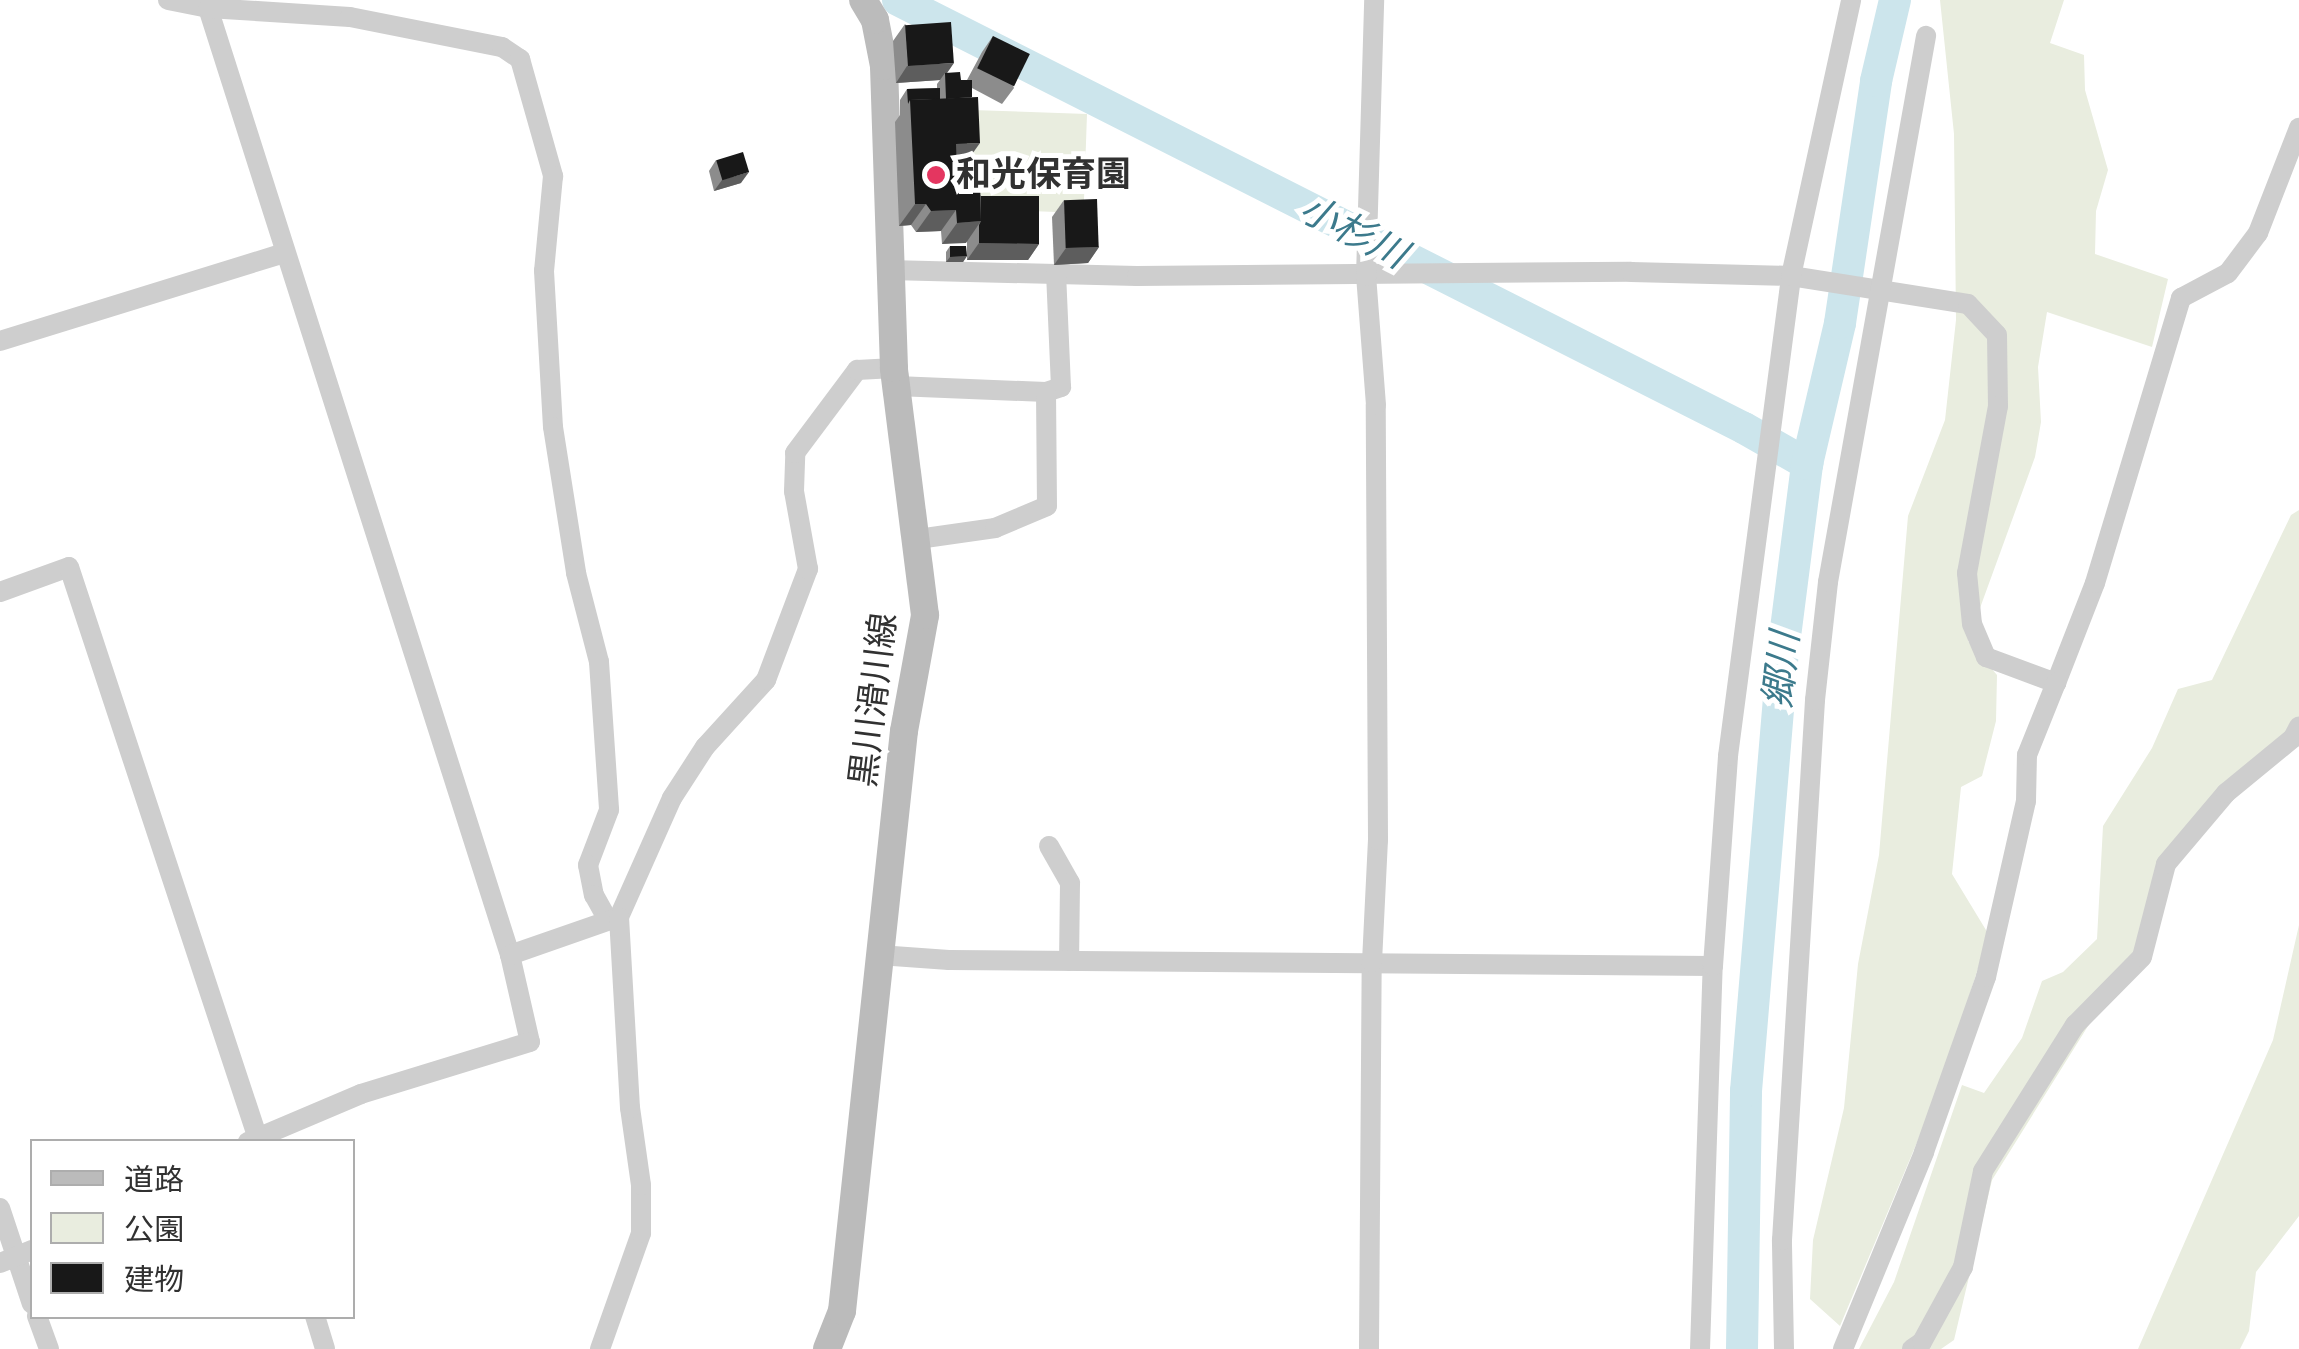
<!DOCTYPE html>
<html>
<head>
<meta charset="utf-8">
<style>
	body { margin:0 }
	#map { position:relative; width:2299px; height:1349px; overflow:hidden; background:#fff; font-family:"Nunito Sans","Noto Sans JP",sans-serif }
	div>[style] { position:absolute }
	.green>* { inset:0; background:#e9eddf; transform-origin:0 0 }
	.river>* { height:32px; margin:-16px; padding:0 16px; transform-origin:16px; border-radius:16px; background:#cce5ec }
	.minor>* { height:20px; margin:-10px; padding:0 10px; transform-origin:10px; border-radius:10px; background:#cecece }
	.secondary>* { height:28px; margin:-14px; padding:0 14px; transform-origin:14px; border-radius:14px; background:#bbb }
	.wall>* { inset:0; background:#8c8c8c }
	.shaded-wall>* { inset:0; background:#5d5d5d }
	.building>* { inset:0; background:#181818; transform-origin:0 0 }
	.dots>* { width:28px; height:28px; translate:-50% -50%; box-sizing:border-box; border:5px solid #fff; border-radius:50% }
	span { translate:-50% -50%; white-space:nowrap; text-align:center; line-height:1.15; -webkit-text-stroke:10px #fff; paint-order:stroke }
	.poi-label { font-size:35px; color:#313131; font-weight:700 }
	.left { translate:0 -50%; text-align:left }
	.street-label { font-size:35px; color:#313131 }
	.water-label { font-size:38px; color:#3c7a8c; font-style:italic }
	.legend { position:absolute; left:30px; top:1139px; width:325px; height:180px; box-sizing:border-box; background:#fff; border:2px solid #adadad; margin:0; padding:12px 18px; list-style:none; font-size:30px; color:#313131 }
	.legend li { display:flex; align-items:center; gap:20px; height:50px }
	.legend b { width:50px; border:2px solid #adadad }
</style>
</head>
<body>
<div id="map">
	<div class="green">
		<i style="clip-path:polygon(1940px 0,2064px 0,2050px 43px,2084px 55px,2085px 90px,2108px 170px,2096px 211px,2095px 254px,2168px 279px,2152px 347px,2047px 312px,2038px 367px,2041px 422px,2035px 457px,1968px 641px,1997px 675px,1996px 721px,1982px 776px,1961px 787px,1952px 874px,1989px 935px,1936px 1097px,1840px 1326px,1810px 1299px,1813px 1240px,1844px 1108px,1858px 964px,1879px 855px,1908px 516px,1945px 420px,1956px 320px,1954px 134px)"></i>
		<i style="left:1087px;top:114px;width:99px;height:123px;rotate:92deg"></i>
		<i style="clip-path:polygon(2299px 510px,2299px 733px,2227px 802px,2175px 864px,2161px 909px,1992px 1180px,1954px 1340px,1941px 1349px,1859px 1349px,1894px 1282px,1962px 1085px,1984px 1093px,2022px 1038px,2042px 981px,2063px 972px,2097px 939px,2103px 826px,2152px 748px,2178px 689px,2212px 680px,2291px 515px)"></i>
		<i style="clip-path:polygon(2299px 925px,2299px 1216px,2256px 1272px,2249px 1331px,2240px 1349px,2138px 1349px,2273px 1040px)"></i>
	</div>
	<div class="river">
		<i style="left:898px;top:0;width:948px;rotate:26.84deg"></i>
		<i style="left:1744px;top:428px;width:73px;rotate:29.7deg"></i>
		<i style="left:1742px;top:1349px;width:258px;rotate:-89.1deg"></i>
		<i style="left:1746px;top:1091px;width:433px;rotate:-85.2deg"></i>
		<i style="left:1782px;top:660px;width:198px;rotate:-82.7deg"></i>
		<i style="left:1807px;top:464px;width:145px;rotate:-76.8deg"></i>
		<i style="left:1840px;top:323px;width:245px;rotate:-81.5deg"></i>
		<i style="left:1876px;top:81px;width:83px;rotate:-76.8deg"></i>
	</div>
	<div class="minor">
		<i style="left:168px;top:0;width:41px;rotate:11.3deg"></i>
		<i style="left:208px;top:8px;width:994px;rotate:72.31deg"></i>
		<i style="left:510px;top:955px;width:89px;rotate:77.1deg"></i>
		<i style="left:530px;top:1042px;width:177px;rotate:162.9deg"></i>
		<i style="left:361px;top:1094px;width:123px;rotate:157deg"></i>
		<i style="left:208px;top:8px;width:142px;rotate:3.6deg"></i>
		<i style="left:350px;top:17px;width:155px;rotate:11.2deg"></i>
		<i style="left:502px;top:47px;width:22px;rotate:34deg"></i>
		<i style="left:520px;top:59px;width:122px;rotate:74.2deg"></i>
		<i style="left:553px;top:176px;width:95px;rotate:95.4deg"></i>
		<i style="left:544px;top:271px;width:156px;rotate:86.7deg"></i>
		<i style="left:553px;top:427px;width:148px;rotate:81deg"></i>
		<i style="left:576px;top:573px;width:92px;rotate:75.5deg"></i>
		<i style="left:599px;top:662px;width:148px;rotate:86.1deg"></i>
		<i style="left:609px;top:810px;width:59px;rotate:110.9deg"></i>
		<i style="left:588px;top:865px;width:31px;rotate:79deg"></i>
		<i style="left:594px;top:895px;width:29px;rotate:61deg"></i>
		<i style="left:889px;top:270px;width:248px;rotate:1.4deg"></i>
		<i style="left:1137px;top:276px;width:494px;rotate:-0.5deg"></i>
		<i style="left:1631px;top:272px;width:160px;rotate:1.4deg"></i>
		<i style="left:1791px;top:276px;width:179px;rotate:9deg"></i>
		<i style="left:1968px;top:304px;width:42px;rotate:46.9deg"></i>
		<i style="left:1997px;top:335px;width:71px;rotate:89.2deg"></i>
		<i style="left:1998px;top:406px;width:170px;rotate:100.5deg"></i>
		<i style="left:1967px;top:573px;width:51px;rotate:84.4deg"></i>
		<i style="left:1972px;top:624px;width:36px;rotate:67deg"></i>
		<i style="left:1986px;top:657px;width:75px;rotate:20.4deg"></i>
		<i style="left:2056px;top:683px;width:107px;rotate:-68.7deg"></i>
		<i style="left:2095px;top:583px;width:298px;rotate:-73.2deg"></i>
		<i style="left:2181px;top:298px;width:53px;rotate:-28deg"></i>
		<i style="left:2228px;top:273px;width:50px;rotate:-53.1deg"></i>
		<i style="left:2258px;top:233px;width:113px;rotate:-68.7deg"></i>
		<i style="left:0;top:341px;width:298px;rotate:-17.2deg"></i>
		<i style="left:896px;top:386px;width:150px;rotate:2.3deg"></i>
		<i style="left:1046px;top:392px;width:16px;rotate:-18deg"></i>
		<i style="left:1061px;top:387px;width:113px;rotate:-92.5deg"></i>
		<i style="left:918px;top:539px;width:78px;rotate:-8.1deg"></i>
		<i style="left:995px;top:528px;width:56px;rotate:-22.9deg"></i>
		<i style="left:1047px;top:506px;width:114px;rotate:-90.5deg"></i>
		<i style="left:0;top:592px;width:73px;rotate:-19.9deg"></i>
		<i style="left:69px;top:567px;width:606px;rotate:71.71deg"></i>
		<i style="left:1049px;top:846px;width:43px;rotate:60.4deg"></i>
		<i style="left:1070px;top:883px;width:78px;rotate:90.7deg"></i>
		<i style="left:510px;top:955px;width:115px;rotate:-19.2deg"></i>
		<i style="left:619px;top:917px;width:130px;rotate:-66deg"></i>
		<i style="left:672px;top:798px;width:61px;rotate:-57.1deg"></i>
		<i style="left:705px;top:747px;width:91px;rotate:-47.7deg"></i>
		<i style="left:766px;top:680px;width:119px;rotate:-69.3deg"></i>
		<i style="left:808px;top:569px;width:79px;rotate:-100.2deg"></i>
		<i style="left:794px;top:491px;width:38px;rotate:-88deg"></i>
		<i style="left:795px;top:453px;width:104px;rotate:-53.2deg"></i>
		<i style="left:857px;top:370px;width:37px;rotate:-3deg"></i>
		<i style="left:879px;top:955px;width:70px;rotate:4.1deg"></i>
		<i style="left:949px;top:960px;width:764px;rotate:0.45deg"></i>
		<i style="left:0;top:1208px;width:101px;rotate:71.6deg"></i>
		<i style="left:0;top:1263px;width:35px;rotate:-22deg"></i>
		<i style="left:37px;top:1316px;width:35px;rotate:70deg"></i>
		<i style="left:315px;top:1316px;width:34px;rotate:73deg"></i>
		<i style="left:600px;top:1349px;width:123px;rotate:-70.5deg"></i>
		<i style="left:641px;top:1233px;width:48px;rotate:-90deg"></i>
		<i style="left:641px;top:1185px;width:78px;rotate:-98.1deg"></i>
		<i style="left:630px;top:1108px;width:191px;rotate:-93.3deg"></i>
		<i style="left:1369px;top:1349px;width:387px;rotate:-89.6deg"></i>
		<i style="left:1372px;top:962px;width:122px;rotate:-87.2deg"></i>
		<i style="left:1378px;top:840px;width:435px;rotate:-90.3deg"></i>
		<i style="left:1376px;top:405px;width:129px;rotate:-94.4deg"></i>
		<i style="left:1366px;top:276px;width:276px;rotate:-88.3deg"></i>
		<i style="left:1700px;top:1349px;width:383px;rotate:-88.1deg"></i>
		<i style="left:1713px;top:966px;width:211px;rotate:-85.9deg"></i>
		<i style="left:1728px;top:756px;width:484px;rotate:-82.5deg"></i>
		<i style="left:1791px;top:276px;width:282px;rotate:-77.7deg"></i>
		<i style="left:1784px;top:1349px;width:109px;rotate:-91.1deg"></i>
		<i style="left:1782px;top:1240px;width:541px;rotate:-86.5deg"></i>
		<i style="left:1815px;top:700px;width:119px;rotate:-83.7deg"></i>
		<i style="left:1828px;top:582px;width:555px;rotate:-79.82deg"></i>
		<i style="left:1843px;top:1349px;width:213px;rotate:-67.6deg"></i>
		<i style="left:1924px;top:1152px;width:186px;rotate:-70.5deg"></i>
		<i style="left:1986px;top:977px;width:180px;rotate:-77.2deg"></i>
		<i style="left:2026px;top:801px;width:46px;rotate:-88.8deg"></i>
		<i style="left:2027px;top:755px;width:78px;rotate:-68.1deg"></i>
		<i style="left:1912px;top:1349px;width:12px;rotate:-35deg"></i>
		<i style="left:1922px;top:1342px;width:85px;rotate:-61.3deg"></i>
		<i style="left:1963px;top:1267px;width:98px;rotate:-78.2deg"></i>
		<i style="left:1983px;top:1171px;width:173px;rotate:-57.8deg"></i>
		<i style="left:2075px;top:1025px;width:95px;rotate:-45.4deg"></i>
		<i style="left:2142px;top:957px;width:96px;rotate:-75.5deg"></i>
		<i style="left:2166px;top:864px;width:93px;rotate:-49.8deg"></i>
		<i style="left:2226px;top:793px;width:87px;rotate:-39.4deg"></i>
		<i style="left:2293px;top:738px;width:13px;rotate:-63deg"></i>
	</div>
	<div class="secondary">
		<i style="left:827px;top:1349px;width:41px;rotate:-68.5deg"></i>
		<i style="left:842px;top:1311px;width:583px;rotate:-83.9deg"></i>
		<i style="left:904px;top:731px;width:118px;rotate:-79.7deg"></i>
		<i style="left:925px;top:615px;width:249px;rotate:-97.2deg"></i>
		<i style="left:894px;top:368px;width:302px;rotate:-91.9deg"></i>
		<i style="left:884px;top:66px;width:47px;rotate:-101.1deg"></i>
		<i style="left:875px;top:20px;width:23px;rotate:-121deg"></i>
	</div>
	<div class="wall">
		<i style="clip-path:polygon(905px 24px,947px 73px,961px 80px,967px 80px,982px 52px,993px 36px,1014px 88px,1002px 104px,972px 88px,965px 164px,957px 165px,957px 173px,981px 196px,1039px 244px,1028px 260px,967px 260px,967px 241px,942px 244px,941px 231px,916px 232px,911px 225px,899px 226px,895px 122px,900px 115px,900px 100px,907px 89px,937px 88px,937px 84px,940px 80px,896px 83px,893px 41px)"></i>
		<i style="clip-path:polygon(716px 160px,741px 183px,714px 191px,709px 171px)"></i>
		<i style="clip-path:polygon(1064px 200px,1099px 247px,1088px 263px,1054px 265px,1052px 217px)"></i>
		<i style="clip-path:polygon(950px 246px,967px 256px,963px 262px,946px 262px,946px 252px)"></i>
	</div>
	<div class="shaded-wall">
		<i style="clip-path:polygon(954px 63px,945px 76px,945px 73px,940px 80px,896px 83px,907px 66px)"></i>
		<i style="clip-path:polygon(980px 143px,965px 164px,941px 165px,956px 144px)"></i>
		<i style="clip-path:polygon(749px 172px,741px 183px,714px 191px,722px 180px)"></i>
		<i style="clip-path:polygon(915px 204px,926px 204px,911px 225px,899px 226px)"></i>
		<i style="clip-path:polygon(956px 210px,941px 231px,916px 232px,931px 211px)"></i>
		<i style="clip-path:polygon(981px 221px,966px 243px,942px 244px,957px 223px)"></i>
		<i style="clip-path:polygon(979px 243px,1039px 244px,1028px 260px,967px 260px)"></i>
		<i style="clip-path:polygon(1099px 247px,1088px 263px,1054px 265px,1066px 248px)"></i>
		<i style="clip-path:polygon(967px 256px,963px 262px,946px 262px,950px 257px)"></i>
	</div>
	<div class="building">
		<i style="left:951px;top:22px;width:41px;height:46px;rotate:86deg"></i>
		<i style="left:993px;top:36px;width:41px;height:36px;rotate:26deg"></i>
		<i style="clip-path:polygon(960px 72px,961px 80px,972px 80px,972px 97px,946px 99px,945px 73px)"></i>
		<i style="clip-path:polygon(940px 88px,940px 99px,910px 100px,908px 104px,907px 89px)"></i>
		<i style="clip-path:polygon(978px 97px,980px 143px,956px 144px,957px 173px,963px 177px,980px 177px,981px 221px,957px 223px,956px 210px,931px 211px,926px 204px,915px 204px,910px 100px)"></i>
		<i style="left:743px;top:152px;width:21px;height:28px;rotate:73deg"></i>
		<i style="clip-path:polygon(981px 196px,1039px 196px,1039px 244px,979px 243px,979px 225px,981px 221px)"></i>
		<i style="left:1097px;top:199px;width:48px;height:33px;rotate:88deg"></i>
		<i style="clip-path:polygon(950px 246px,966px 246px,967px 256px,950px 257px)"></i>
	</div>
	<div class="dots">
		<i style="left:936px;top:175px;background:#e43660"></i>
	</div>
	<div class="poi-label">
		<span class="left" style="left:956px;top:175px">和光保育園</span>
	</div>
	<div class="street-label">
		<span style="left:874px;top:700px;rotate:-83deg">黒川滑川線</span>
	</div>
	<div class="water-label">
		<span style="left:1353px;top:232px;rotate:27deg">小杉川</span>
		<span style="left:1782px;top:670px;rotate:-84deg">郷川</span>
	</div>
	<ul class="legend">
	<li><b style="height:12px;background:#bbb"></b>道路</li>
	<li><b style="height:28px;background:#e9eddf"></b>公園</li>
	<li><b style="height:28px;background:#181818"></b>建物</li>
	</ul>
</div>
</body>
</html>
